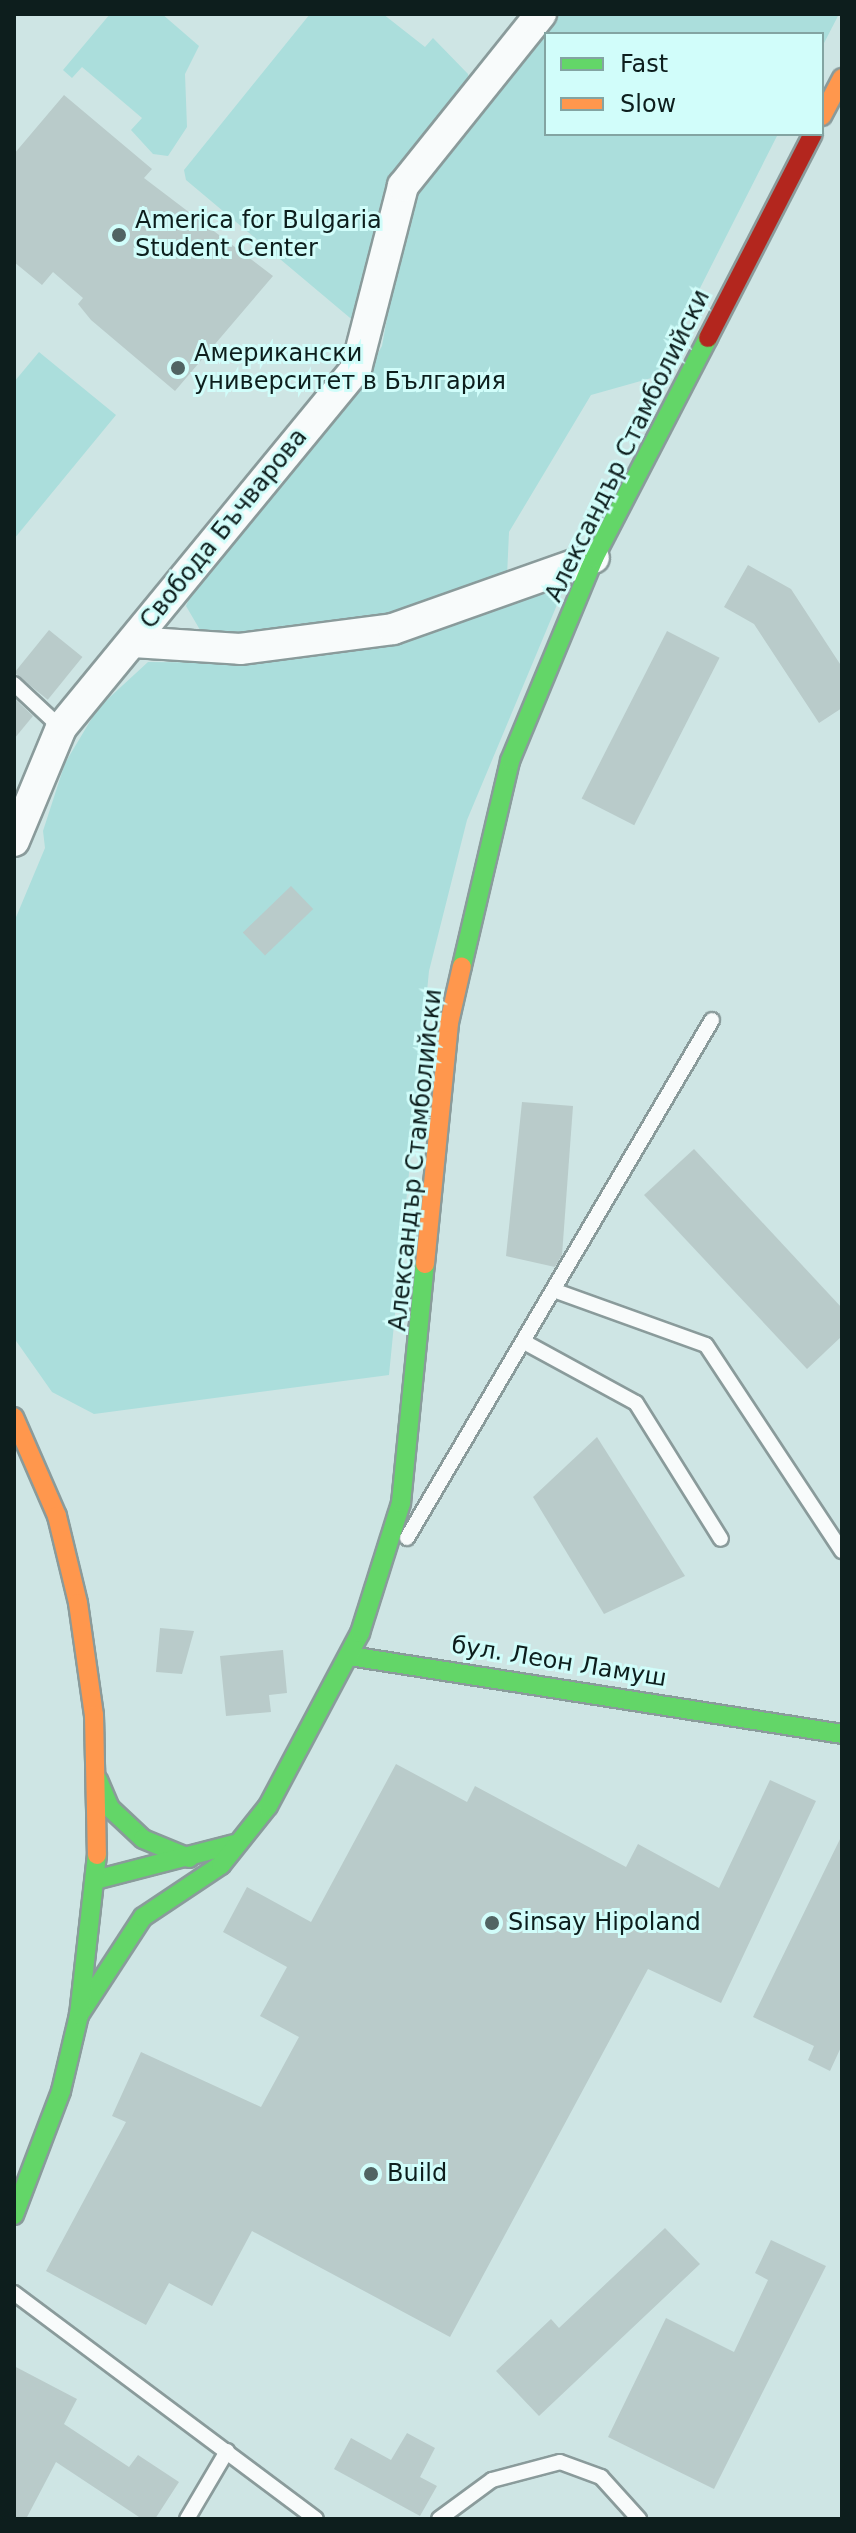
<!DOCTYPE html>
<html>
<head>
<meta charset="utf-8">
<style>
	body { margin:0 }
	#map { position:relative; width:856px; height:2533px; overflow:hidden; background:#cee5e4; font-family:"DejaVu Sans",sans-serif }
	div>[style] { position:absolute }
	.green>* { inset:0; background:#abdedc }
	.building>* { inset:0; background:#b9cbca; transform-origin:0 0 }
	.roads { filter:drop-shadow(2px 0 #8a9b9b) drop-shadow(-2px 0 #8a9b9b) drop-shadow(0 2px #8a9b9b) drop-shadow(0 -2px #8a9b9b) }
	.lane>* { height:14px; margin:-7px; padding:0 7px; transform-origin:7px; border-radius:7px; background:#f8fbfb }
	.street>* { height:30px; margin:-15px; padding:0 15px; transform-origin:15px; border-radius:15px; background:#f8fbfb }
	.fast>* { height:18px; margin:-9px; padding:0 9px; transform-origin:9px; border-radius:9px; background:#63d668 }
	.slow>* { height:18px; margin:-9px; padding:0 9px; transform-origin:9px; border-radius:9px; background:#ff974d }
	.jam>* { height:18px; margin:-9px; padding:0 9px; transform-origin:9px; border-radius:9px; background:#b3261e }
	.dots>* { width:22px; height:22px; translate:-50% -50%; box-sizing:border-box; border:4px solid #d1fdfa; border-radius:50% }
	span { translate:-50% -50%; white-space:nowrap; text-align:center; line-height:1.15; -webkit-text-stroke:6px #d1fdfa; paint-order:stroke }
	.poi-label { font-size:24px; color:#0d1e1d }
	.left { translate:0 -50%; text-align:left }
	.street-label { font-size:24px; color:#0d1e1d }
	.frame { position:absolute; inset:0; border:16px solid #0d1e1d; pointer-events:none }
	.legend { position:absolute; left:544px; top:32px; width:280px; height:104px; box-sizing:border-box; background:#d1fdfa; border:2px solid #83a4a2; margin:0; padding:10px 14px; list-style:none; font-size:24px; color:#0d1e1d }
	.legend li { display:flex; align-items:center; gap:16px; height:40px }
	.legend b { width:40px; border:2px solid #83a4a2 }
</style>
</head>
<body>
<div id="map">
	<div class="green">
		<i style="clip-path:polygon(110px 14px,162px 14px,199px 46px,185px 74px,187px 127px,168px 156px,153px 154px,131px 130px,142px 118px,82px 67px,72px 78px,63px 70px)"></i>
		<i style="clip-path:polygon(310px 14px,383px 14px,425px 47px,433px 38px,468px 74px,469px 83px,396px 178px,362px 328px,186px 180px,184px 170px)"></i>
		<i style="clip-path:polygon(556px 14px,839px 14px,822px 47px,822px 34px,546px 34px,546px 134px,778px 134px,655px 377px,591px 395px,509px 532px,507px 576px,391px 619px,203px 635px,186px 606px,194px 586px,356px 391px,382px 346px,406px 211px,420px 178px)"></i>
		<i style="clip-path:polygon(39px 352px,116px 415px,14px 539px,14px 382px)"></i>
		<i style="clip-path:polygon(564px 588px,467px 820px,429px 971px,389px 1375px,94px 1414px,52px 1392px,14px 1338px,14px 922px,45px 848px,43px 831px,65px 763px,98px 708px,148px 662px,253px 663px,393px 639px)"></i>
	</div>
	<div class="building">
		<i style="clip-path:polygon(64px 95px,152px 169px,144px 178px,273px 276px,175px 391px,91px 320px,78px 304px,83px 298px,53px 272px,42px 285px,14px 262px,14px 154px)"></i>
		<i style="clip-path:polygon(748px 565px,791px 589px,842px 667px,842px 708px,819px 723px,754px 624px,724px 607px)"></i>
		<i style="left:49px;top:630px;width:43px;height:55px;rotate:39deg"></i>
		<i style="left:667px;top:631px;width:59px;height:188px;rotate:27deg"></i>
		<i style="clip-path:polygon(14px 698px,33px 716px,14px 739px)"></i>
		<i style="left:291px;top:886px;width:32px;height:67px;rotate:46deg"></i>
		<i style="clip-path:polygon(522px 1102px,573px 1106px,562px 1255px,555px 1267px,506px 1256px)"></i>
		<i style="clip-path:polygon(694px 1149px,842px 1308px,842px 1336px,807px 1369px,644px 1195px)"></i>
		<i style="clip-path:polygon(597px 1437px,685px 1576px,604px 1614px,533px 1497px)"></i>
		<i style="clip-path:polygon(160px 1628px,194px 1631px,182px 1674px,156px 1672px)"></i>
		<i style="clip-path:polygon(283px 1650px,287px 1693px,269px 1695px,271px 1712px,226px 1716px,220px 1656px)"></i>
		<i style="clip-path:polygon(396px 1764px,467px 1802px,475px 1786px,626px 1867px,638px 1844px,719px 1888px,770px 1780px,816px 1801px,721px 2003px,648px 1969px,450px 2337px,252px 2231px,212px 2306px,169px 2283px,146px 2325px,46px 2271px,126px 2122px,112px 2116px,141px 2052px,261px 2107px,299px 2037px,260px 2016px,287px 1967px,223px 1932px,247px 1887px,311px 1922px)"></i>
		<i style="clip-path:polygon(842px 1835px,842px 2045px,830px 2071px,808px 2060px,814px 2046px,753px 2017px)"></i>
		<i style="clip-path:polygon(665px 2228px,700px 2264px,539px 2416px,496px 2371px,551px 2319px,559px 2328px)"></i>
		<i style="clip-path:polygon(771px 2240px,826px 2266px,714px 2489px,608px 2437px,666px 2318px,734px 2352px,768px 2280px,755px 2273px)"></i>
		<i style="clip-path:polygon(14px 2366px,77px 2399px,64px 2424px,129px 2467px,138px 2455px,179px 2482px,155px 2519px,142px 2519px,56px 2462px,26px 2519px,14px 2519px)"></i>
		<i style="clip-path:polygon(407px 2433px,435px 2448px,420px 2477px,437px 2486px,420px 2516px,334px 2469px,351px 2438px,391px 2460px)"></i>
	</div>
	<div class="roads">
		<div class="lane">
			<i style="left:14px;top:684px;width:64px;rotate:43.1deg"></i>
			<i style="left:556px;top:1291px;width:159px;rotate:19.8deg"></i>
			<i style="left:706px;top:1345px;width:247px;rotate:56.6deg"></i>
			<i style="left:526px;top:1343px;width:125px;rotate:28.6deg"></i>
			<i style="left:636px;top:1403px;width:160px;rotate:58deg"></i>
			<i style="left:407px;top:1538px;width:601px;rotate:-59.51deg"></i>
			<i style="left:14px;top:2293px;width:377px;rotate:36.8deg"></i>
			<i style="left:187px;top:2519px;width:79px;rotate:-59.5deg"></i>
			<i style="left:439px;top:2519px;width:66px;rotate:-36.3deg"></i>
			<i style="left:492px;top:2480px;width:70px;rotate:-14.8deg"></i>
			<i style="left:560px;top:2462px;width:44px;rotate:20.1deg"></i>
			<i style="left:601px;top:2477px;width:57px;rotate:47.9deg"></i>
		</div>
		<div class="street">
			<i style="left:133px;top:642px;width:107px;rotate:3.7deg"></i>
			<i style="left:240px;top:649px;width:154px;rotate:-7.4deg"></i>
			<i style="left:393px;top:629px;width:213px;rotate:-19.5deg"></i>
			<i style="left:14px;top:841px;width:122px;rotate:-67.4deg"></i>
			<i style="left:61px;top:728px;width:465px;rotate:-50.6deg"></i>
			<i style="left:356px;top:369px;width:189px;rotate:-75.6deg"></i>
			<i style="left:403px;top:186px;width:221px;rotate:-51.3deg"></i>
		</div>
		<div class="fast">
			<i style="left:462px;top:966px;width:211px;rotate:-76.8deg"></i>
			<i style="left:510px;top:761px;width:220px;rotate:-67.5deg"></i>
			<i style="left:594px;top:558px;width:248px;rotate:-62.6deg"></i>
			<i style="left:350px;top:1656px;width:498px;rotate:9deg"></i>
			<i style="left:98px;top:1780px;width:30px;rotate:67deg"></i>
			<i style="left:110px;top:1808px;width:45px;rotate:43.2deg"></i>
			<i style="left:143px;top:1839px;width:50px;rotate:22.4deg"></i>
			<i style="left:99px;top:1879px;width:139px;rotate:-14.5deg"></i>
			<i style="left:79px;top:2015px;width:117px;rotate:-56.9deg"></i>
			<i style="left:143px;top:1917px;width:94px;rotate:-33.7deg"></i>
			<i style="left:221px;top:1865px;width:75px;rotate:-51.5deg"></i>
			<i style="left:268px;top:1806px;width:196px;rotate:-62deg"></i>
			<i style="left:360px;top:1633px;width:136px;rotate:-72.5deg"></i>
			<i style="left:401px;top:1503px;width:240px;rotate:-84.3deg"></i>
			<i style="left:14px;top:2215px;width:133px;rotate:-69.2deg"></i>
			<i style="left:61px;top:2091px;width:78px;rotate:-76.7deg"></i>
			<i style="left:79px;top:2015px;width:161px;rotate:-83.6deg"></i>
		</div>
		<div class="slow">
			<i style="left:822px;top:116px;width:43px;rotate:-62.2deg"></i>
			<i style="left:425px;top:1264px;width:242px;rotate:-84.3deg"></i>
			<i style="left:449px;top:1023px;width:58px;rotate:-77.2deg"></i>
			<i style="left:14px;top:1417px;width:108px;rotate:66.5deg"></i>
			<i style="left:57px;top:1516px;width:89px;rotate:76.4deg"></i>
			<i style="left:78px;top:1603px;width:113px;rotate:81.9deg"></i>
			<i style="left:94px;top:1715px;width:140px;rotate:88.8deg"></i>
		</div>
		<div class="jam">
			<i style="left:708px;top:338px;width:229px;rotate:-62.8deg"></i>
		</div>
	</div>
	<div class="dots">
		<i style="left:119px;top:235px;background:#516463"></i>
		<i style="left:178px;top:368px;background:#516463"></i>
		<i style="left:492px;top:1923px;background:#516463"></i>
		<i style="left:371px;top:2174px;background:#516463"></i>
	</div>
	<div class="poi-label">
		<span class="left" style="left:135px;top:235px">America for Bulgaria<br>Student Center</span>
		<span class="left" style="left:194px;top:368px">Американски<br>университет в България</span>
		<span class="left" style="left:508px;top:1923px">Sinsay Hipoland</span>
		<span class="left" style="left:387px;top:2174px">Build</span>
	</div>
	<div class="street-label">
		<span style="left:628px;top:446px;rotate:-64deg">Александър Стамболийски</span>
		<span style="left:224px;top:529px;rotate:-51deg">Свобода Бъчварова</span>
		<span style="left:416px;top:1160px;rotate:-84deg">Александър Стамболийски</span>
		<span style="left:559px;top:1662px;rotate:9deg">бул. Леон Ламуш</span>
	</div>
	<div class="frame"></div>
	<ul class="legend">
	<li><b style="height:10px;background:#63d668"></b>Fast</li>
	<li><b style="height:10px;background:#ff974d"></b>Slow</li>
	</ul>
</div>
</body>
</html>
